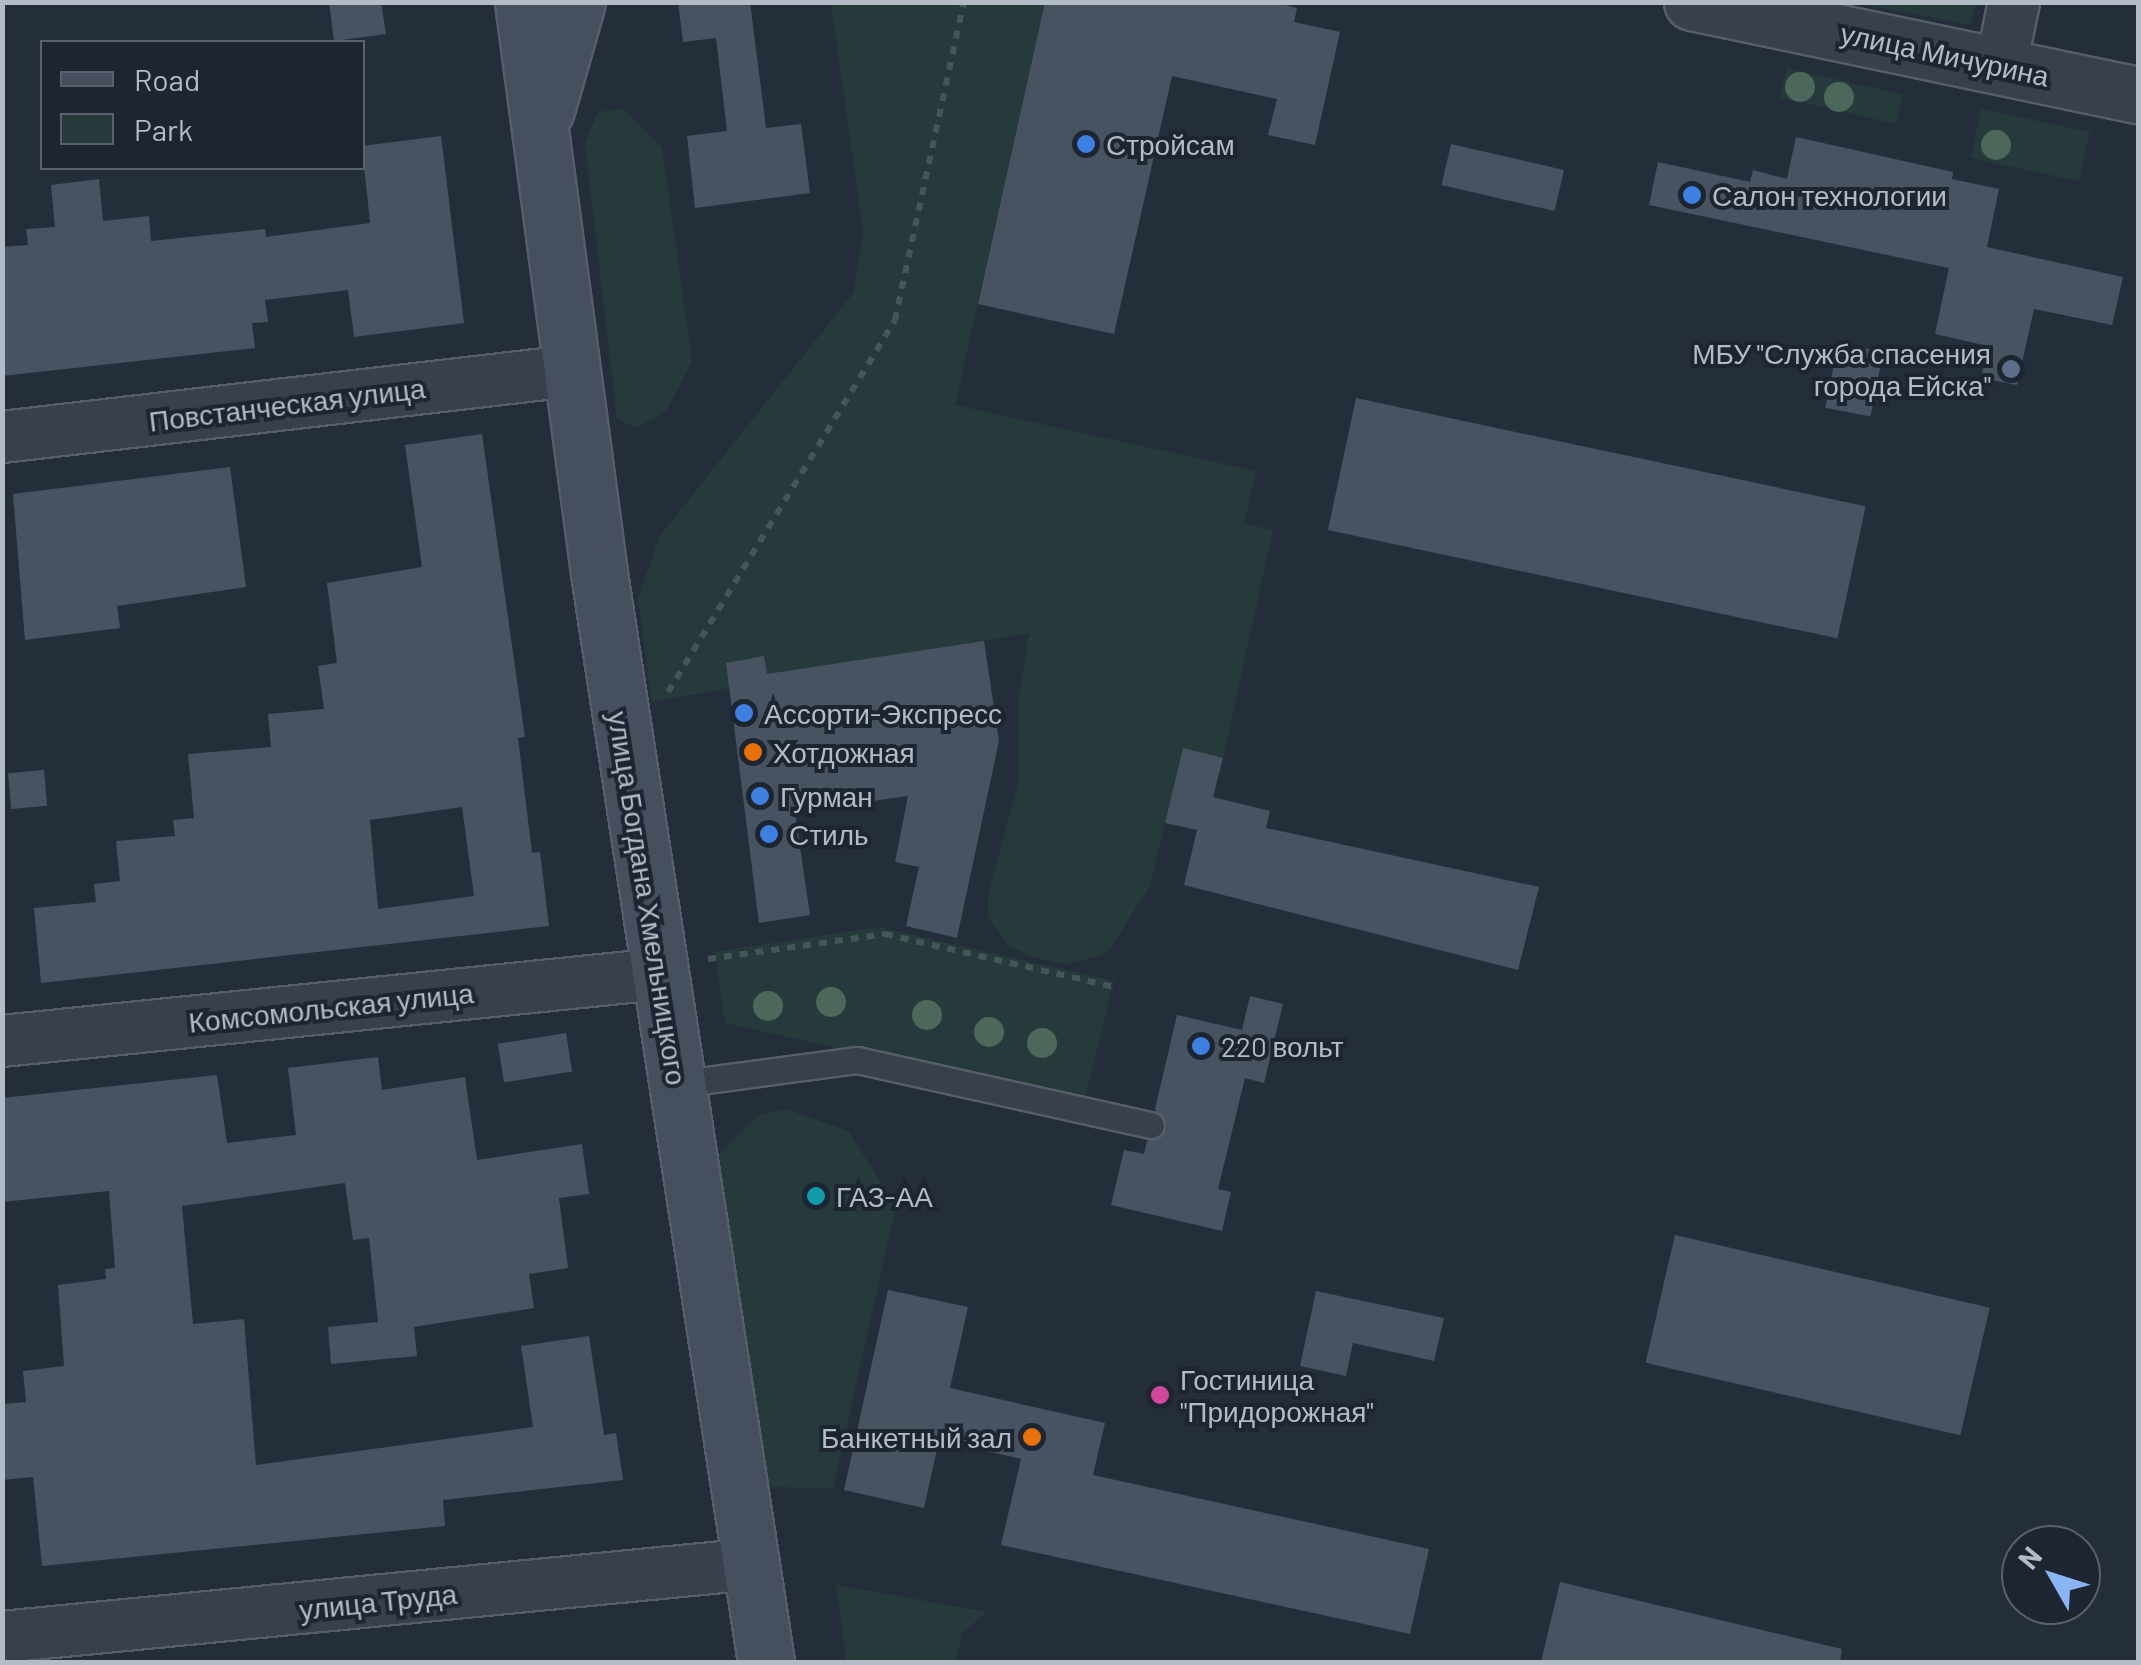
<!DOCTYPE html>
<html>
<head>
<meta charset="utf-8">
<style>
	body { margin:0 }
	#map { position:relative; width:2141px; height:1665px; overflow:hidden; background:#242e3b; font-family:Barlow,sans-serif }
	div>[style] { position:absolute }
	.green>* { inset:0; background:#263a3c; transform-origin:0 0 }
	.building>* { inset:0; background:#485362; transform-origin:0 0 }
	.path>* { height:6px; margin-top:-3px; transform-origin:0; background:repeating-linear-gradient(90deg,#435759 0 8px,transparent 0 16px) }
	.roads { filter:drop-shadow(2px 0 #565e69) drop-shadow(-2px 0 #565e69) drop-shadow(0 2px #565e69) drop-shadow(0 -2px #565e69) }
	.service>* { height:25px; margin:-12.5px; padding:0 12.5px; transform-origin:12.5px; border-radius:12.5px; background:#37404b }
	.minor>* { height:50px; margin:-25px; padding:0 25px; transform-origin:25px; border-radius:25px; background:#37404b }
	.tertiary>* { height:55px; margin:-27.5px; padding:0 27.5px; transform-origin:27.5px; border-radius:27.5px; background:#37404b }
	.secondary>* { height:55px; margin:-27.5px; padding:0 27.5px; transform-origin:27.5px; border-radius:27.5px; background:#464f5e }
	.trees>* { width:30px; height:30px; margin:-15px; border-radius:50%; background:#4b685a }
	.dots>* { width:28px; height:28px; translate:-50% -50%; box-sizing:border-box; border:5px solid #1d2530; border-radius:50% }
	span { translate:-50% -50%; white-space:nowrap; text-align:center; line-height:1.15; -webkit-text-stroke:8px #1d2530; paint-order:stroke }
	.street-label { font-size:28px; color:#b3bbc7 }
	.poi-label { font-size:28px; color:#b3bbc7 }
	.left { translate:0 -50%; text-align:left }
	.right { translate:-100% -50%; text-align:right }
	.frame { position:absolute; inset:0; border:5px solid #b3bbc7; pointer-events:none }
	.legend { position:absolute; left:40px; top:40px; width:325px; height:130px; box-sizing:border-box; background:#1d2530; border:2px solid #59616c; margin:0; padding:12px 18px; list-style:none; font-size:30px; color:#b3bbc7 }
	.legend li { display:flex; align-items:center; gap:20px; height:50px }
	.legend b { width:50px; border:2px solid #59616c }
	.north { position:absolute; left:2001px; top:1525px; width:100px; height:100px; box-sizing:border-box; background:#1d2530; border:2px solid #59616c; border-radius:50%; rotate:309deg; font-size:28px; font-weight:700; line-height:40px; text-align:center; color:#b3bbc7 }
	.north::after { content:''; display:block; margin:auto; width:35px; height:45px; background:#8bb4f4; clip-path:polygon(50% 0,100% 100%,50% 72%,0 100%) }
</style>
</head>
<body>
<div id="map">
	<div class="green">
		<i style="clip-path:polygon(831px 3px,1045px 3px,955px 405px,1256px 471px,1244px 524px,1273px 530px,1223px 758px,1183px 749px,1150px 886px,1109px 950px,1096px 957px,1065px 964px,1032px 957px,1007px 944px,988px 918px,988px 896px,1018px 782px,1019px 696px,1029px 633px,652px 702px,638px 599px,659px 537px,854px 292px,863px 231px)"></i>
		<i style="clip-path:polygon(1857px 3px,1976px 3px,1971px 25px)"></i>
		<i style="left:1787px;top:68px;width:119px;height:30px;rotate:13deg"></i>
		<i style="clip-path:polygon(622px 109px,662px 147px,692px 361px,667px 410px,637px 428px,617px 419px,585px 143px,598px 112px)"></i>
		<i style="left:1981px;top:109px;width:111px;height:50px;rotate:12deg"></i>
		<i style="clip-path:polygon(879px 927px,1114px 981px,1084px 1102px,725px 1023px,715px 952px)"></i>
		<i style="clip-path:polygon(786px 1109px,848px 1131px,896px 1205px,833px 1488px,756px 1487px,712px 1161px,758px 1115px)"></i>
		<i style="clip-path:polygon(836px 1585px,987px 1612px,962px 1633px,956px 1662px,847px 1662px)"></i>
	</div>
	<div class="building">
		<i style="clip-path:polygon(329px 2px,381px 2px,386px 34px,334px 41px)"></i>
		<i style="clip-path:polygon(678px 2px,750px 2px,766px 128px,801px 124px,810px 193px,695px 208px,687px 136px,727px 131px,716px 38px,683px 42px)"></i>
		<i style="clip-path:polygon(1045px 2px,1274px 2px,1297px 8px,1294px 22px,1340px 32px,1315px 145px,1268px 135px,1277px 99px,1172px 76px,1114px 334px,978px 304px)"></i>
		<i style="clip-path:polygon(441px 136px,464px 323px,354px 337px,348px 290px,265px 300px,268px 322px,252px 323px,255px 348px,2px 376px,2px 247px,28px 245px,26px 229px,55px 227px,51px 185px,99px 179px,103px 221px,149px 216px,151px 241px,265px 229px,266px 237px,370px 223px,362px 146px)"></i>
		<i style="clip-path:polygon(1796px 137px,1953px 172px,1952px 179px,1999px 189px,1987px 247px,2123px 277px,2112px 325px,2034px 309px,2017px 385px,1981px 378px,1988px 346px,1935px 334px,1949px 268px,1649px 205px,1658px 162px,1750px 182px,1753px 170px,1787px 179px)"></i>
		<i style="left:1451px;top:144px;width:116px;height:42px;rotate:13deg"></i>
		<i style="left:1838px;top:343px;width:46px;height:66px;rotate:11deg"></i>
		<i style="left:1356px;top:398px;width:521px;height:135px;rotate:12deg"></i>
		<i style="clip-path:polygon(evenodd,482px 434px,525px 737px,518px 738px,532px 853px,540px 852px,549px 926px,41px 983px,34px 908px,96px 902px,94px 884px,120px 881px,116px 841px,175px 836px,173px 820px,194px 818px,188px 754px,271px 747px,268px 714px,324px 709px,318px 666px,337px 663px,327px 583px,422px 567px,405px 445px,482px 434px,462px 807px,474px 896px,378px 909px,370px 820px,462px 807px)"></i>
		<i style="clip-path:polygon(230px 467px,246px 587px,117px 606px,120px 628px,25px 640px,13px 494px)"></i>
		<i style="clip-path:polygon(984px 641px,999px 741px,957px 938px,906px 926px,919px 867px,895px 862px,908px 796px,795px 812px,810px 915px,759px 923px,726px 663px,764px 656px,767px 674px)"></i>
		<i style="clip-path:polygon(1183px 748px,1223px 758px,1213px 797px,1270px 811px,1266px 828px,1539px 887px,1518px 970px,1184px 885px,1197px 830px,1165px 823px)"></i>
		<i style="left:44px;top:770px;width:36px;height:36px;rotate:85deg"></i>
		<i style="clip-path:polygon(1250px 996px,1283px 1004px,1264px 1083px,1245px 1078px,1218px 1189px,1231px 1192px,1222px 1231px,1111px 1205px,1124px 1150px,1144px 1154px,1147px 1141px,1167px 1129px,1155px 1109px,1177px 1015px,1242px 1030px)"></i>
		<i style="left:566px;top:1033px;width:39px;height:69px;rotate:81deg"></i>
		<i style="clip-path:polygon(378px 1057px,382px 1090px,465px 1077px,477px 1160px,582px 1144px,589px 1194px,559px 1198px,568px 1268px,529px 1274px,534px 1308px,414px 1327px,417px 1356px,331px 1364px,328px 1327px,378px 1322px,369px 1238px,353px 1240px,345px 1183px,182px 1206px,193px 1324px,244px 1319px,256px 1465px,533px 1427px,521px 1346px,589px 1336px,604px 1435px,616px 1433px,623px 1480px,443px 1500px,445px 1526px,42px 1566px,33px 1477px,2px 1480px,2px 1404px,26px 1402px,23px 1371px,64px 1366px,58px 1285px,106px 1279px,105px 1269px,115px 1268px,109px 1191px,2px 1202px,2px 1098px,217px 1075px,227px 1143px,296px 1135px,288px 1068px)"></i>
		<i style="left:1675px;top:1235px;width:323px;height:131px;rotate:13deg"></i>
		<i style="clip-path:polygon(888px 1290px,968px 1307px,950px 1388px,1105px 1423px,1093px 1475px,1429px 1549px,1410px 1634px,1001px 1545px,1021px 1459px,939px 1440px,924px 1508px,844px 1490px)"></i>
		<i style="clip-path:polygon(1316px 1291px,1444px 1318px,1434px 1361px,1353px 1343px,1346px 1376px,1300px 1366px)"></i>
		<i style="clip-path:polygon(1560px 1582px,1842px 1649px,1840px 1662px,1541px 1662px)"></i>
	</div>
	<div class="path">
		<i style="left:668px;top:692px;width:436px;rotate:-58.6deg"></i>
		<i style="left:895px;top:320px;width:325px;rotate:-77.8deg"></i>
		<i style="left:708px;top:959px;width:179px;rotate:-8deg"></i>
		<i style="left:885px;top:934px;width:240px;rotate:13deg"></i>
	</div>
	<div class="roads">
		<div class="service">
			<i style="left:677px;top:1084px;width:182px;rotate:-7.6deg"></i>
			<i style="left:857px;top:1060px;width:301px;rotate:12.5deg"></i>
		</div>
		<div class="minor">
			<i style="left:2001px;top:65px;width:64px;rotate:-78.3deg"></i>
			<i style="left:2px;top:437px;width:573px;rotate:-6.62deg"></i>
			<i style="left:2px;top:1041px;width:660px;rotate:-5.82deg"></i>
			<i style="left:2px;top:1637px;width:755px;rotate:-5.55deg"></i>
		</div>
		<div class="tertiary">
			<i style="left:1692px;top:2px;width:456px;rotate:11.8deg"></i>
		</div>
		<div class="secondary">
			<i style="left:523px;top:2px;width:576px;rotate:82.42deg"></i>
			<i style="left:599px;top:573px;width:1102px;rotate:81.28deg"></i>
			<i style="left:546px;top:110px;width:112px;rotate:-74deg"></i>
		</div>
	</div>
	<div class="trees">
		<i style="left:1800px;top:87px"></i>
		<i style="left:1839px;top:97px"></i>
		<i style="left:1996px;top:145px"></i>
		<i style="left:831px;top:1002px"></i>
		<i style="left:768px;top:1006px"></i>
		<i style="left:927px;top:1015px"></i>
		<i style="left:989px;top:1032px"></i>
		<i style="left:1042px;top:1043px"></i>
	</div>
	<div class="dots">
		<i style="left:1086px;top:144px;background:#3f7fe0"></i>
		<i style="left:1692px;top:195px;background:#3f7fe0"></i>
		<i style="left:2011px;top:369px;background:#5c6f8a"></i>
		<i style="left:744px;top:713px;background:#3f7fe0"></i>
		<i style="left:753px;top:752px;background:#e8710a"></i>
		<i style="left:760px;top:796px;background:#3f7fe0"></i>
		<i style="left:769px;top:834px;background:#3f7fe0"></i>
		<i style="left:1201px;top:1046px;background:#3f7fe0"></i>
		<i style="left:816px;top:1196px;background:#0f9aa8"></i>
		<i style="left:1160px;top:1395px;background:#d1479c"></i>
		<i style="left:1032px;top:1437px;background:#e8710a"></i>
	</div>
	<div class="street-label">
		<span style="left:1945px;top:54px;rotate:12deg">улица Мичурина</span>
		<span style="left:287px;top:404px;rotate:-7deg">Повстанческая улица</span>
		<span style="left:648px;top:898px;rotate:81deg">улица Богдана Хмельницкого</span>
		<span style="left:331px;top:1007px;rotate:-6deg">Комсомольская улица</span>
		<span style="left:378px;top:1601px;rotate:-6deg">улица Труда</span>
	</div>
	<div class="poi-label">
		<span class="left" style="left:1106px;top:144px">Стройсам</span>
		<span class="left" style="left:1712px;top:195px">Салон технологии</span>
		<span class="right" style="left:1991px;top:369px">МБУ "Служба спасения<br>города Ейска"</span>
		<span class="left" style="left:764px;top:713px">Ассорти-Экспресс</span>
		<span class="left" style="left:773px;top:752px">Хотдожная</span>
		<span class="left" style="left:780px;top:796px">Гурман</span>
		<span class="left" style="left:789px;top:834px">Стиль</span>
		<span class="left" style="left:1221px;top:1046px">220 вольт</span>
		<span class="left" style="left:836px;top:1196px">ГАЗ-АА</span>
		<span class="left" style="left:1180px;top:1395px">Гостиница<br>"Придорожная"</span>
		<span class="right" style="left:1012px;top:1437px">Банкетный зал</span>
	</div>
	<div class="frame"></div>
	<ul class="legend">
	<li><b style="height:12px;background:#464f5e"></b>Road</li>
	<li><b style="height:28px;background:#263a3c"></b>Park</li>
	</ul>
	<div class="north">N</div>
</div>
</body>
</html>
